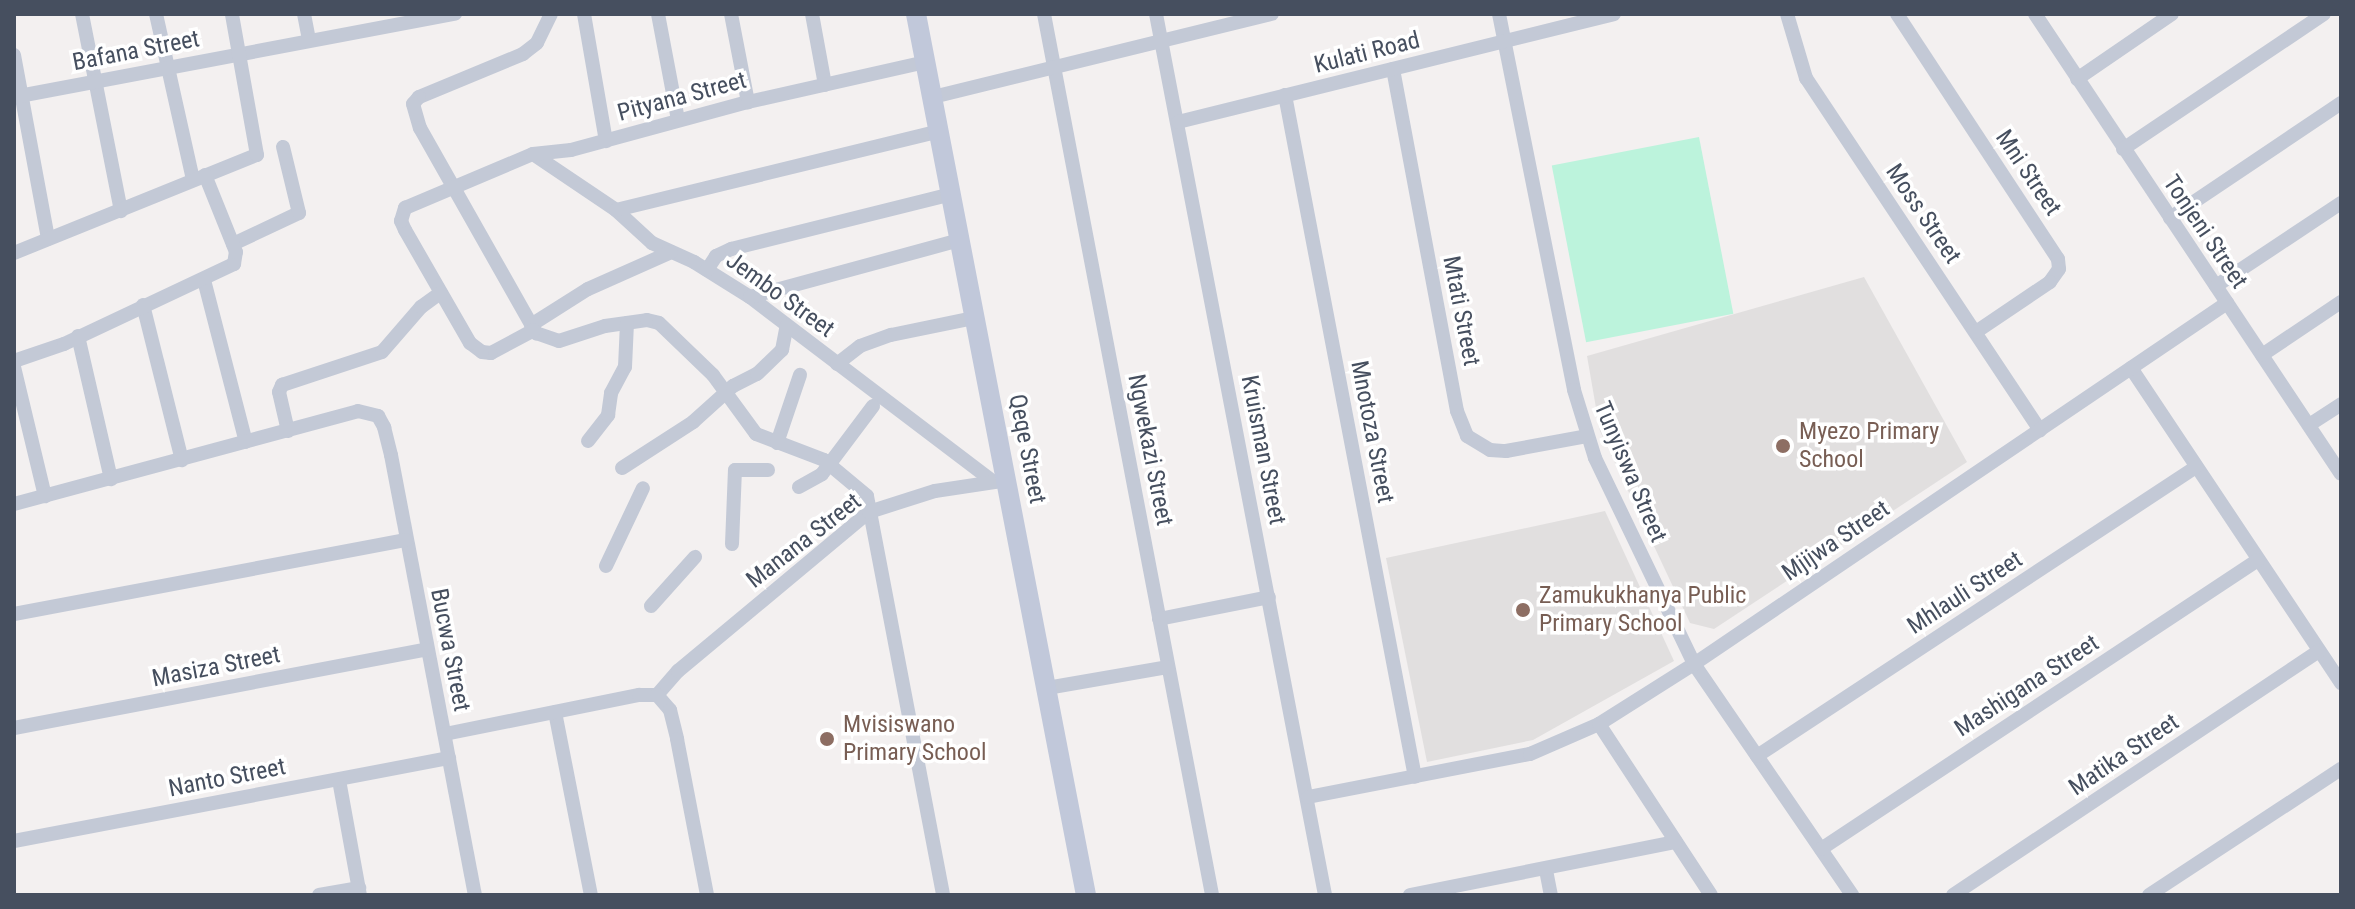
<!DOCTYPE html>
<html>
<head>
<meta charset="utf-8">
<style>
	body { margin:0 }
	#map { position:relative; width:2355px; height:909px; overflow:hidden; background:#f3f0f0; font-family:"Roboto Condensed",sans-serif }
	div>[style] { position:absolute }
	.education>* { inset:0; background:#e1dfdf }
	.green>* { inset:0; background:#bcf3dc; transform-origin:0 0 }
	.street>* { height:14px; margin:-7px; padding:0 7px; transform-origin:7px; border-radius:7px; background:#c3c9d6 }
	.secondary>* { height:20px; margin:-10px; padding:0 10px; transform-origin:10px; border-radius:10px; background:#c1c8da }
	.dots>* { width:22px; height:22px; translate:-50% -50%; box-sizing:border-box; border:4px solid #fff; border-radius:50% }
	span { translate:-50% -50%; white-space:nowrap; text-align:center; line-height:1.15; -webkit-text-stroke:7px #fff; paint-order:stroke }
	.street-label { font-size:24px; color:#464f5f }
	.education-label { font-size:24px; color:#785e54 }
	.left { translate:0 -50%; text-align:left }
	.frame { position:absolute; inset:0; border:16px solid #464f5f; pointer-events:none }
</style>
</head>
<body>
<div id="map">
	<div class="education">
		<i style="clip-path:polygon(1864px 277px,1967px 462px,1714px 629px,1690px 623px,1600px 431px,1587px 356px)"></i>
		<i style="clip-path:polygon(1605px 511px,1674px 661px,1533px 740px,1427px 762px,1386px 558px)"></i>
	</div>
	<div class="green">
		<i style="left:1699px;top:137px;width:180px;height:150px;rotate:79deg"></i>
	</div>
	<div class="street">
		<i style="left:82px;top:14px;width:201px;rotate:78.8deg"></i>
		<i style="left:156px;top:14px;width:170px;rotate:77.4deg"></i>
		<i style="left:304px;top:14px;width:26px;rotate:79deg"></i>
		<i style="left:551px;top:14px;width:32px;rotate:116deg"></i>
		<i style="left:537px;top:43px;width:18px;rotate:142deg"></i>
		<i style="left:523px;top:54px;width:113px;rotate:157.5deg"></i>
		<i style="left:419px;top:97px;width:9px;rotate:131deg"></i>
		<i style="left:413px;top:104px;width:25px;rotate:74deg"></i>
		<i style="left:420px;top:128px;width:236px;rotate:60.5deg"></i>
		<i style="left:536px;top:333px;width:24px;rotate:19deg"></i>
		<i style="left:559px;top:341px;width:48px;rotate:-18.1deg"></i>
		<i style="left:605px;top:326px;width:42px;rotate:-8.1deg"></i>
		<i style="left:647px;top:320px;width:12px;rotate:14deg"></i>
		<i style="left:659px;top:323px;width:75px;rotate:43.9deg"></i>
		<i style="left:713px;top:375px;width:73px;rotate:53.9deg"></i>
		<i style="left:756px;top:434px;width:73px;rotate:20.9deg"></i>
		<i style="left:824px;top:460px;width:56px;rotate:39.9deg"></i>
		<i style="left:867px;top:496px;width:406px;rotate:79.2deg"></i>
		<i style="left:584px;top:14px;width:129px;rotate:80.2deg"></i>
		<i style="left:658px;top:14px;width:108px;rotate:79.3deg"></i>
		<i style="left:731px;top:14px;width:90px;rotate:79.1deg"></i>
		<i style="left:812px;top:14px;width:72px;rotate:79.6deg"></i>
		<i style="left:1044px;top:14px;width:897px;rotate:79.2deg"></i>
		<i style="left:1156px;top:14px;width:897px;rotate:79.14deg"></i>
		<i style="left:1499px;top:14px;width:383px;rotate:78.7deg"></i>
		<i style="left:1574px;top:390px;width:71px;rotate:72.8deg"></i>
		<i style="left:1595px;top:458px;width:229px;rotate:64.3deg"></i>
		<i style="left:1694px;top:664px;width:280px;rotate:55.6deg"></i>
		<i style="left:1787px;top:14px;width:67px;rotate:73.5deg"></i>
		<i style="left:1806px;top:78px;width:423px;rotate:56.4deg"></i>
		<i style="left:1897px;top:14px;width:293px;rotate:56.7deg"></i>
		<i style="left:2058px;top:259px;width:10px;rotate:84deg"></i>
		<i style="left:2059px;top:269px;width:16px;rotate:125deg"></i>
		<i style="left:2050px;top:282px;width:89px;rotate:146deg"></i>
		<i style="left:2035px;top:14px;width:552px;rotate:56.37deg"></i>
		<i style="left:14px;top:55px;width:187px;rotate:79.5deg"></i>
		<i style="left:1393px;top:69px;width:348px;rotate:79.4deg"></i>
		<i style="left:1457px;top:411px;width:27px;rotate:68deg"></i>
		<i style="left:1467px;top:436px;width:27px;rotate:31deg"></i>
		<i style="left:1490px;top:450px;width:16px;rotate:4deg"></i>
		<i style="left:1506px;top:451px;width:82px;rotate:-10.5deg"></i>
		<i style="left:2077px;top:79px;width:115px;rotate:-34.4deg"></i>
		<i style="left:1285px;top:95px;width:694px;rotate:79.21deg"></i>
		<i style="left:14px;top:97px;width:449px;rotate:-10.7deg"></i>
		<i style="left:933px;top:97px;width:349px;rotate:-13.8deg"></i>
		<i style="left:1178px;top:122px;width:449px;rotate:-13.9deg"></i>
		<i style="left:2123px;top:149px;width:242px;rotate:-33.9deg"></i>
		<i style="left:533px;top:154px;width:100px;rotate:34deg"></i>
		<i style="left:616px;top:210px;width:49px;rotate:42.5deg"></i>
		<i style="left:652px;top:243px;width:46px;rotate:24.3deg"></i>
		<i style="left:694px;top:262px;width:66px;rotate:32deg"></i>
		<i style="left:750px;top:297px;width:306px;rotate:37.2deg"></i>
		<i style="left:616px;top:210px;width:333px;rotate:-13.7deg"></i>
		<i style="left:2170px;top:218px;width:206px;rotate:-33.9deg"></i>
		<i style="left:233px;top:244px;width:73px;rotate:-25.2deg"></i>
		<i style="left:299px;top:213px;width:68px;rotate:-103.6deg"></i>
		<i style="left:14px;top:253px;width:262px;rotate:-22deg"></i>
		<i style="left:257px;top:155px;width:143px;rotate:-100.1deg"></i>
		<i style="left:707px;top:270px;width:17px;rotate:-57deg"></i>
		<i style="left:716px;top:256px;width:17px;rotate:-25deg"></i>
		<i style="left:731px;top:249px;width:227px;rotate:-14deg"></i>
		<i style="left:204px;top:280px;width:167px;rotate:75.5deg"></i>
		<i style="left:2216px;top:286px;width:150px;rotate:-33.6deg"></i>
		<i style="left:750px;top:297px;width:218px;rotate:-15.2deg"></i>
		<i style="left:143px;top:305px;width:160px;rotate:75.9deg"></i>
		<i style="left:531px;top:325px;width:67px;rotate:-32.3deg"></i>
		<i style="left:588px;top:289px;width:91px;rotate:-24deg"></i>
		<i style="left:534px;top:330px;width:49px;rotate:151.9deg"></i>
		<i style="left:491px;top:353px;width:9px;rotate:-174deg"></i>
		<i style="left:482px;top:352px;width:15px;rotate:-143deg"></i>
		<i style="left:470px;top:343px;width:130px;rotate:-119.9deg"></i>
		<i style="left:405px;top:230px;width:10px;rotate:-114deg"></i>
		<i style="left:401px;top:221px;width:14px;rotate:-73deg"></i>
		<i style="left:405px;top:208px;width:139px;rotate:-22.9deg"></i>
		<i style="left:533px;top:154px;width:38px;rotate:-6deg"></i>
		<i style="left:571px;top:150px;width:183px;rotate:-15.2deg"></i>
		<i style="left:748px;top:102px;width:182px;rotate:-12.7deg"></i>
		<i style="left:78px;top:336px;width:147px;rotate:77deg"></i>
		<i style="left:2262px;top:355px;width:95px;rotate:-33.9deg"></i>
		<i style="left:14px;top:361px;width:53px;rotate:-18.8deg"></i>
		<i style="left:64px;top:344px;width:188px;rotate:-25.2deg"></i>
		<i style="left:234px;top:264px;width:12px;rotate:-81deg"></i>
		<i style="left:236px;top:252px;width:83px;rotate:-111.9deg"></i>
		<i style="left:837px;top:364px;width:29px;rotate:-38deg"></i>
		<i style="left:860px;top:346px;width:33px;rotate:-20deg"></i>
		<i style="left:891px;top:335px;width:85px;rotate:-11.6deg"></i>
		<i style="left:14px;top:367px;width:133px;rotate:76.5deg"></i>
		<i style="left:2131px;top:368px;width:379px;rotate:56.3deg"></i>
		<i style="left:2309px;top:425px;width:38px;rotate:-33deg"></i>
		<i style="left:288px;top:431px;width:40px;rotate:-103deg"></i>
		<i style="left:279px;top:392px;width:8px;rotate:-67deg"></i>
		<i style="left:282px;top:385px;width:105px;rotate:-18.3deg"></i>
		<i style="left:382px;top:352px;width:60px;rotate:-49.1deg"></i>
		<i style="left:421px;top:307px;width:24px;rotate:-36deg"></i>
		<i style="left:588px;top:441px;width:33px;rotate:-52deg"></i>
		<i style="left:608px;top:415px;width:22px;rotate:-82deg"></i>
		<i style="left:611px;top:393px;width:30px;rotate:-62deg"></i>
		<i style="left:625px;top:367px;width:44px;rotate:-87.4deg"></i>
		<i style="left:777px;top:443px;width:72px;rotate:-71.3deg"></i>
		<i style="left:622px;top:468px;width:85px;rotate:-32.9deg"></i>
		<i style="left:693px;top:422px;width:54px;rotate:-42deg"></i>
		<i style="left:733px;top:386px;width:27px;rotate:-27deg"></i>
		<i style="left:757px;top:374px;width:35px;rotate:-44deg"></i>
		<i style="left:782px;top:350px;width:25px;rotate:-79deg"></i>
		<i style="left:799px;top:487px;width:26px;rotate:-29deg"></i>
		<i style="left:822px;top:474px;width:85px;rotate:-53.1deg"></i>
		<i style="left:14px;top:504px;width:356px;rotate:-15.1deg"></i>
		<i style="left:358px;top:411px;width:21px;rotate:14deg"></i>
		<i style="left:378px;top:416px;width:13px;rotate:61deg"></i>
		<i style="left:384px;top:427px;width:29px;rotate:76deg"></i>
		<i style="left:391px;top:455px;width:448px;rotate:79.2deg"></i>
		<i style="left:732px;top:544px;width:74px;rotate:-87.7deg"></i>
		<i style="left:735px;top:470px;width:33px"></i>
		<i style="left:606px;top:566px;width:86px;rotate:-64.6deg"></i>
		<i style="left:651px;top:606px;width:66px;rotate:-48.1deg"></i>
		<i style="left:14px;top:614px;width:399px;rotate:-10.7deg"></i>
		<i style="left:1159px;top:619px;width:112px;rotate:-11.3deg"></i>
		<i style="left:1047px;top:688px;width:122px;rotate:-9.9deg"></i>
		<i style="left:657px;top:695px;width:32px;rotate:-49deg"></i>
		<i style="left:678px;top:671px;width:249px;rotate:-39.8deg"></i>
		<i style="left:869px;top:512px;width:69px;rotate:-17.7deg"></i>
		<i style="left:935px;top:491px;width:67px;rotate:-8.6deg"></i>
		<i style="left:555px;top:712px;width:187px;rotate:78.9deg"></i>
		<i style="left:1599px;top:724px;width:204px;rotate:56.8deg"></i>
		<i style="left:14px;top:728px;width:420px;rotate:-10.8deg"></i>
		<i style="left:445px;top:734px;width:198px;rotate:-11.4deg"></i>
		<i style="left:639px;top:695px;width:18px"></i>
		<i style="left:657px;top:695px;width:20px;rotate:49deg"></i>
		<i style="left:670px;top:710px;width:30px;rotate:76deg"></i>
		<i style="left:677px;top:739px;width:159px;rotate:79.1deg"></i>
		<i style="left:1757px;top:756px;width:526px;rotate:-33.36deg"></i>
		<i style="left:339px;top:780px;width:117px;rotate:79.7deg"></i>
		<i style="left:1308px;top:797px;width:226px;rotate:-11deg"></i>
		<i style="left:1530px;top:754px;width:75px;rotate:-23.5deg"></i>
		<i style="left:1599px;top:724px;width:112px;rotate:-32.3deg"></i>
		<i style="left:1694px;top:664px;width:644px;rotate:-34.11deg"></i>
		<i style="left:14px;top:841px;width:443px;rotate:-10.8deg"></i>
		<i style="left:1821px;top:849px;width:524px;rotate:-33.48deg"></i>
		<i style="left:1546px;top:870px;width:25px;rotate:79deg"></i>
		<i style="left:319px;top:895px;width:41px;rotate:-9.9deg"></i>
		<i style="left:1410px;top:895px;width:271px;rotate:-11.3deg"></i>
		<i style="left:1953px;top:895px;width:440px;rotate:-33.7deg"></i>
		<i style="left:2149px;top:895px;width:230px;rotate:-33.3deg"></i>
	</div>
	<div class="secondary">
		<i style="left:916px;top:14px;width:897px;rotate:79.08deg"></i>
	</div>
	<div class="dots">
		<i style="left:1783px;top:446px;background:#8d6e63"></i>
		<i style="left:1523px;top:610px;background:#8d6e63"></i>
		<i style="left:827px;top:739px;background:#8d6e63"></i>
	</div>
	<div class="street-label">
		<span style="left:136px;top:51px;rotate:-11deg">Bafana Street</span>
		<span style="left:1367px;top:53px;rotate:-14deg">Kulati Road</span>
		<span style="left:682px;top:97px;rotate:-15deg">Pityana Street</span>
		<span style="left:2028px;top:173px;rotate:56deg">Mni Street</span>
		<span style="left:1923px;top:214px;rotate:56deg">Moss Street</span>
		<span style="left:2205px;top:232px;rotate:56deg">Tonjeni Street</span>
		<span style="left:780px;top:295px;rotate:36deg">Jembo Street</span>
		<span style="left:1461px;top:311px;rotate:79deg">Mtati Street</span>
		<span style="left:1372px;top:432px;rotate:79deg">Mnotoza Street</span>
		<span style="left:1027px;top:449px;rotate:79deg">Qeqe Street</span>
		<span style="left:1150px;top:450px;rotate:79deg">Ngwekazi Street</span>
		<span style="left:1263px;top:450px;rotate:79deg">Kruisman Street</span>
		<span style="left:1630px;top:472px;rotate:67deg">Tunyiswa Street</span>
		<span style="left:804px;top:541px;rotate:-38deg">Manana Street</span>
		<span style="left:1836px;top:541px;rotate:-34deg">Mjijwa Street</span>
		<span style="left:1965px;top:593px;rotate:-33deg">Mhlauli Street</span>
		<span style="left:450px;top:650px;rotate:79deg">Bucwa Street</span>
		<span style="left:216px;top:667px;rotate:-11deg">Masiza Street</span>
		<span style="left:2027px;top:686px;rotate:-33deg">Mashigana Street</span>
		<span style="left:2124px;top:755px;rotate:-34deg">Matika Street</span>
		<span style="left:227px;top:778px;rotate:-11deg">Nanto Street</span>
	</div>
	<div class="education-label">
		<span class="left" style="left:1799px;top:446px">Myezo Primary<br>School</span>
		<span class="left" style="left:1539px;top:610px">Zamukukhanya Public<br>Primary School</span>
		<span class="left" style="left:843px;top:739px">Mvisiswano<br>Primary School</span>
	</div>
	<div class="frame"></div>
</div>
</body>
</html>
